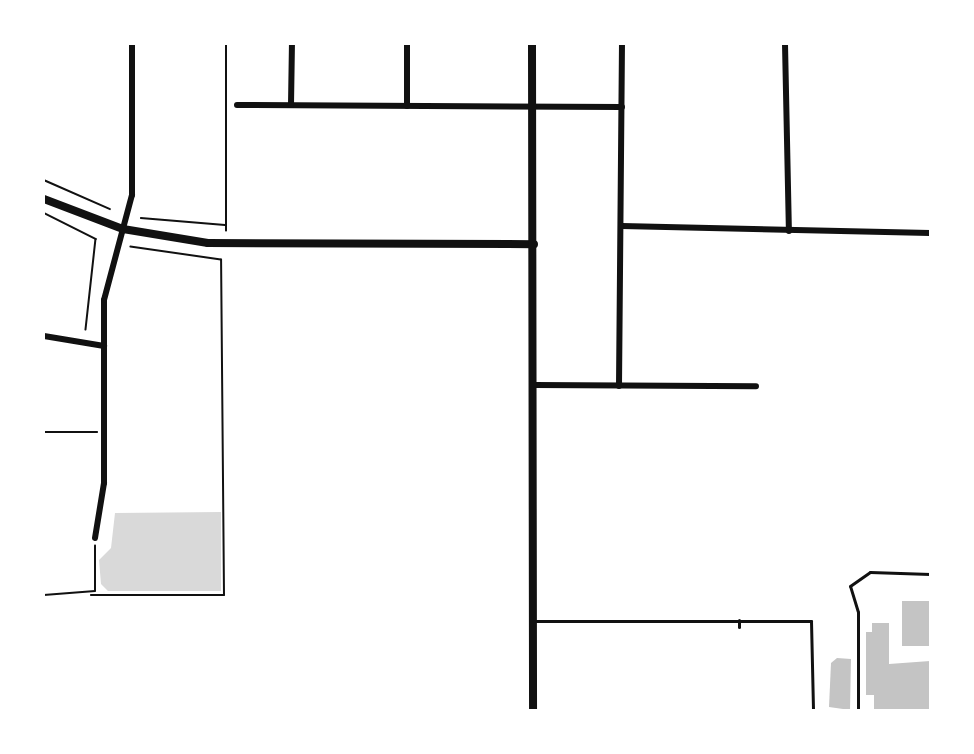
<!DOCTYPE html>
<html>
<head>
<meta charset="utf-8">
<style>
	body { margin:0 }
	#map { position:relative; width:974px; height:754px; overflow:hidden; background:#fff; font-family:"Work Sans",sans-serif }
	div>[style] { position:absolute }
	.water>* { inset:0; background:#d9d9d9 }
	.building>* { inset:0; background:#c4c4c4; transform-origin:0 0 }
	.path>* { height:1.5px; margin:-0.75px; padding:0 0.75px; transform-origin:0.75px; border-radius:0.75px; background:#111 }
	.service>* { height:3px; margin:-1.5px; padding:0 1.5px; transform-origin:1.5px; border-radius:1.5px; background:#111 }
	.minor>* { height:6px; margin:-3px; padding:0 3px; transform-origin:3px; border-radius:3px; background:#111 }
	.tertiary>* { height:8px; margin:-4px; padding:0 4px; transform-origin:4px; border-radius:4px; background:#111 }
	.secondary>* { height:8px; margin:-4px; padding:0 4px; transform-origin:4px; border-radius:4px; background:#111 }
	span { translate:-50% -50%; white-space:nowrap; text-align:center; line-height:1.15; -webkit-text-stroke:4.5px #fff; paint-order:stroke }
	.frame { position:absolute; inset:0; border:45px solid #fff; pointer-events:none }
</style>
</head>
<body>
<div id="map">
	<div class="water">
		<i style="clip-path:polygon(221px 512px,221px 591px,108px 591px,101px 584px,99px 560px,111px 548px,115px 513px)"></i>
	</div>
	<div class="building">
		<i style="left:902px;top:601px;width:28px;height:45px"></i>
		<i style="clip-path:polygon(872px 623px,889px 623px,889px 664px,930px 661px,930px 710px,874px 710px,874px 695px,866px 695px,866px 632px,872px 632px)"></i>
		<i style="clip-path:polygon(837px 658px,851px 659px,850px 710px,829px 707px,831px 663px)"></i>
	</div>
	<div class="path">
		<i style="left:44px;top:180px;width:72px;rotate:23.7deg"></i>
		<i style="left:44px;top:213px;width:58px;rotate:26.6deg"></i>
		<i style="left:96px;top:239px;width:91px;rotate:96.3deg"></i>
		<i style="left:141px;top:218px;width:84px;rotate:4.8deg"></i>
		<i style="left:226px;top:231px;width:187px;rotate:-90deg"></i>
		<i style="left:44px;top:432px;width:53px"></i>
		<i style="left:44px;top:595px;width:51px;rotate:-4.5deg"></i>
		<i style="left:95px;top:591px;width:45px;rotate:-90deg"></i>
		<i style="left:91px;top:595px;width:133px"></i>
		<i style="left:224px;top:595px;width:335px;rotate:-90.5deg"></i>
		<i style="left:221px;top:260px;width:91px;rotate:-171.8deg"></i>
	</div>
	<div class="service">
		<i style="left:739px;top:620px;width:7px;rotate:90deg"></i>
		<i style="left:534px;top:621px;width:277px"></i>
		<i style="left:811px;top:621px;width:89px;rotate:88.7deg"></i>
		<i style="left:858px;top:710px;width:98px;rotate:-90deg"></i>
		<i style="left:858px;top:612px;width:27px;rotate:-107deg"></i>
		<i style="left:850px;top:586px;width:24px;rotate:-35deg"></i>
		<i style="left:870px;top:572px;width:60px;rotate:1.9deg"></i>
	</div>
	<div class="minor">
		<i style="left:785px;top:44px;width:187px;rotate:88.8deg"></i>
		<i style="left:237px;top:105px;width:385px;rotate:0.3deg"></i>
		<i style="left:291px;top:105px;width:61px;rotate:-89.1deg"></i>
		<i style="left:407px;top:106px;width:62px;rotate:-90deg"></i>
		<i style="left:622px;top:226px;width:308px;rotate:1.3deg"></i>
		<i style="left:44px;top:336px;width:61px;rotate:9.5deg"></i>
		<i style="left:535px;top:385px;width:221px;rotate:0.3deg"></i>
		<i style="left:619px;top:386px;width:342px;rotate:-89.5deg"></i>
		<i style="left:95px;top:538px;width:56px;rotate:-80.7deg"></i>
		<i style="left:104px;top:483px;width:183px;rotate:-90deg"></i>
		<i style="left:104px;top:300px;width:109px;rotate:-75.1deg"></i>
		<i style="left:132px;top:195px;width:151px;rotate:-90deg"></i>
	</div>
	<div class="tertiary">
		<i style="left:44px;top:199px;width:85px;rotate:20.8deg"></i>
		<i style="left:123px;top:229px;width:86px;rotate:9.4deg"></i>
		<i style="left:208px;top:243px;width:326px;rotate:0.2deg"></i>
	</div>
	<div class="secondary">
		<i style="left:532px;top:44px;width:666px;rotate:89.91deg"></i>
	</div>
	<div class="frame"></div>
</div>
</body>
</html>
